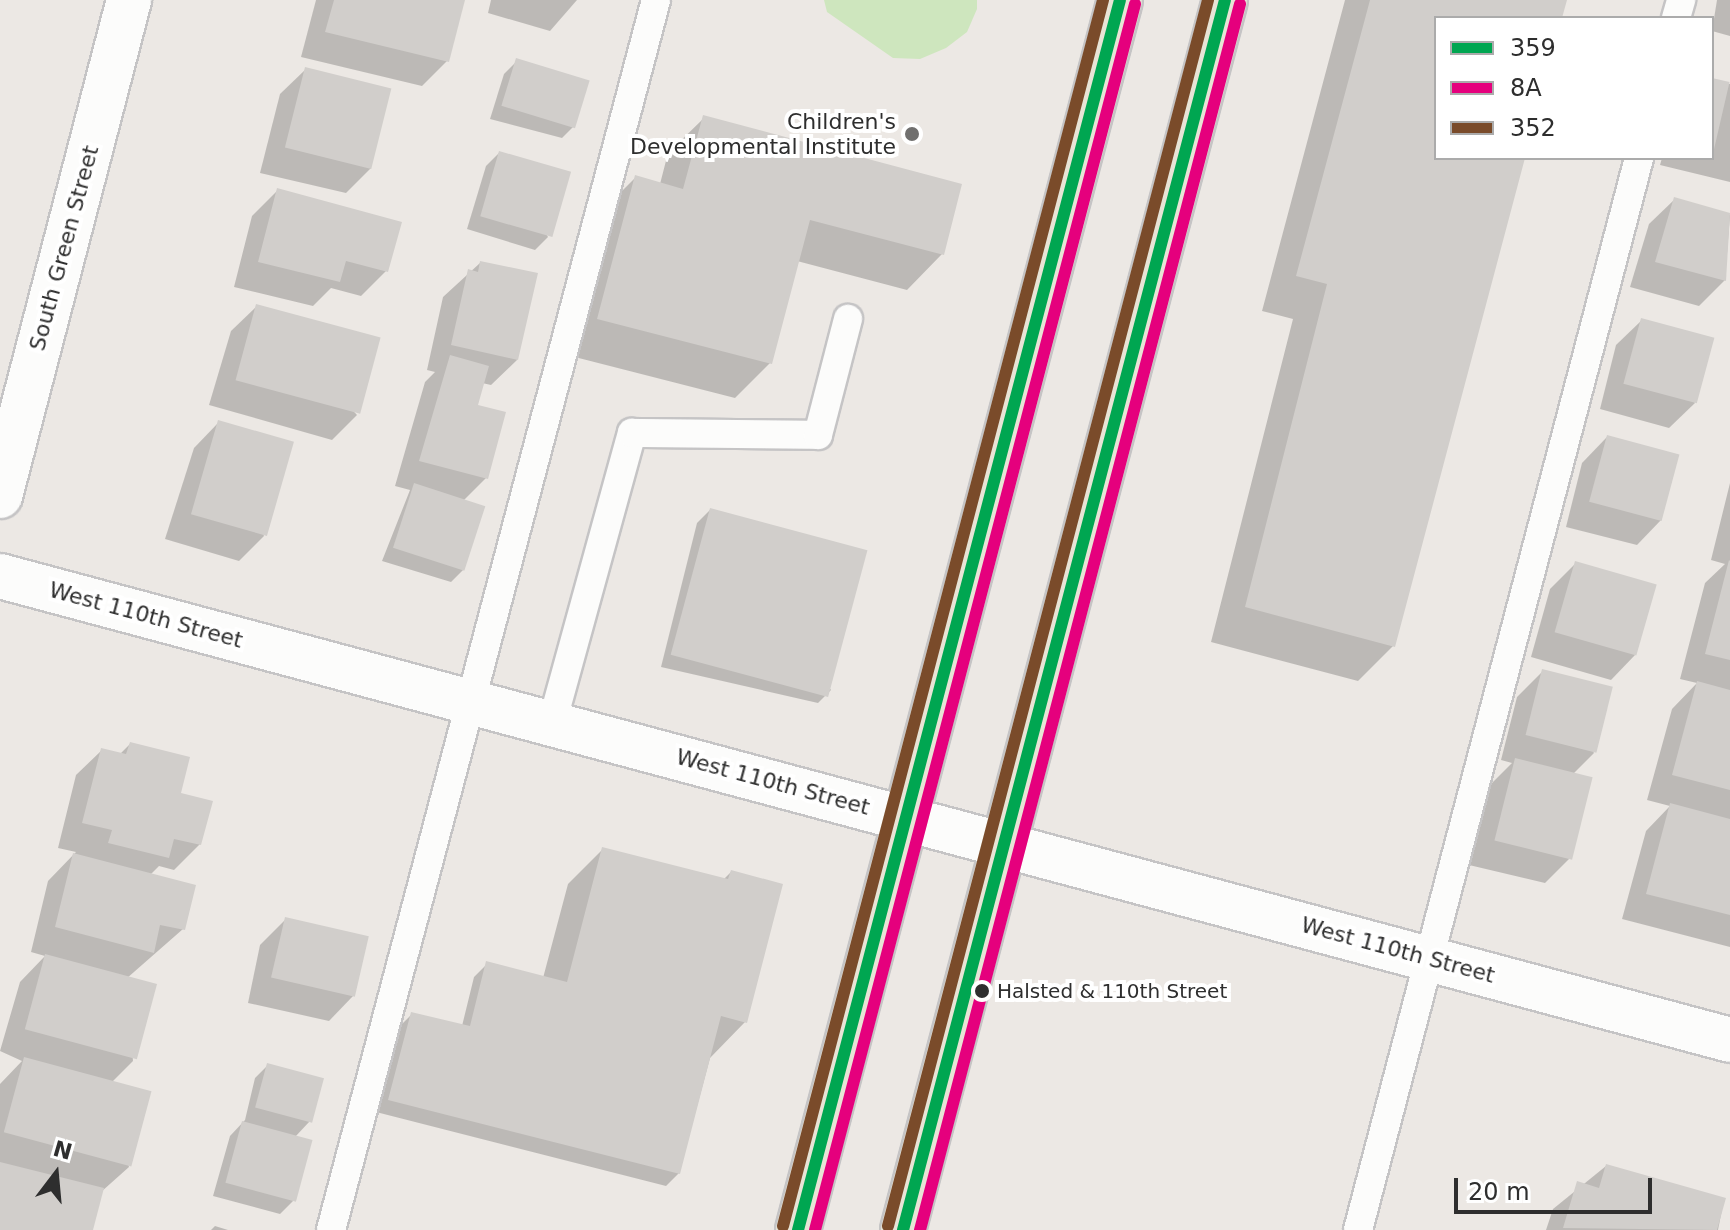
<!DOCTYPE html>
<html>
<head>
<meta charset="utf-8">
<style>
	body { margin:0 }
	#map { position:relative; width:1730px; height:1230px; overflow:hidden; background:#ece8e4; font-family:"DejaVu Sans",sans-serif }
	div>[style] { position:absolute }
	.green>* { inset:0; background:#cee6be }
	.shadow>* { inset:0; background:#0003 }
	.building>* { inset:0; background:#d1cecb; transform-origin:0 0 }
	.roads { filter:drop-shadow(2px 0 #c5c4c5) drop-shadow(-2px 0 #c5c4c5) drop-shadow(0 2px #c5c4c5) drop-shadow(0 -2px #c5c4c5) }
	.service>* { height:28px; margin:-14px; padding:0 14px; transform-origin:14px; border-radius:14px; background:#fcfcfb }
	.minor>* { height:44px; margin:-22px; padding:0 22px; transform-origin:22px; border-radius:22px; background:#fcfcfb }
	.primary>* { height:44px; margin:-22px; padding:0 22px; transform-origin:22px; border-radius:22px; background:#e8e4d6 }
	.bus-1>* { height:12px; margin:-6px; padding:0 6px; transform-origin:6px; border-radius:6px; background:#00a651 }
	.bus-2>* { height:12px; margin:-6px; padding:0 6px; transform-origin:6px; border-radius:6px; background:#e5007d }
	.bus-3>* { height:12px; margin:-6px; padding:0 6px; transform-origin:6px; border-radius:6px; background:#7a4b2a }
	.dots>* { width:22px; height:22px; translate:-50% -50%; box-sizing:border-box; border:4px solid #fff; border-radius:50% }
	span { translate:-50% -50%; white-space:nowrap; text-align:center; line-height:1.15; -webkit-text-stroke:8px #fff; paint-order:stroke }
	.bus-label { font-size:20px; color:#2e2e2e }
	.left { translate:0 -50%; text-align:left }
	.poi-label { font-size:22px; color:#2e2e2e }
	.right { translate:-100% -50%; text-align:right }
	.street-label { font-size:22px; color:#2e2e2e }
	.legend { position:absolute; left:1434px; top:16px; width:280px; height:144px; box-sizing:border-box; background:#fff; border:2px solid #ababab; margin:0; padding:10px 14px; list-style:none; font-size:24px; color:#2e2e2e }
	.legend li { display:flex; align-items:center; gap:16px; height:40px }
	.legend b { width:40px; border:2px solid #ababab }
	.north { position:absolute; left:16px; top:1134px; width:80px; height:80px; -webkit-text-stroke:6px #fff; paint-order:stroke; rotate:16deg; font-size:22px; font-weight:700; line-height:32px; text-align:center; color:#2e2e2e }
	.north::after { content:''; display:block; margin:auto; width:28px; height:36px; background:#2e2e2e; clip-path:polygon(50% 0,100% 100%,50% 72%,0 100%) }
	.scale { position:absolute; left:1454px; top:1178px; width:198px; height:36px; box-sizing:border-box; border:4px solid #2e2e2e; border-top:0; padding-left:10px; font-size:24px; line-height:28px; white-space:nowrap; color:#2e2e2e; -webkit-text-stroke:6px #fff; paint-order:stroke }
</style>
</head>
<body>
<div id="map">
	<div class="green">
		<i style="clip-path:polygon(824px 0,977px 0,977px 9px,967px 32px,946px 48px,920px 59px,893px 58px,827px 12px)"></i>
	</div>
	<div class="shadow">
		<i style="clip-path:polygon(316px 0,463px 0,447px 61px,422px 86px,301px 57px)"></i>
		<i style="clip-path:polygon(491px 0,577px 0,550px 31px,488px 13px)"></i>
		<i style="clip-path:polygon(1345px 0,1565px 0,1560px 18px,1436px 18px,1436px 158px,1523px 158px,1393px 646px,1358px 681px,1211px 642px,1293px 319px,1262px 311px)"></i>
		<i style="clip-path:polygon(1717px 0,1730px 0,1730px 36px,1712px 31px)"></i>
		<i style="clip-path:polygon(517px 61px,575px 125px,562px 138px,490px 119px,504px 74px)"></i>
		<i style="clip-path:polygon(306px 69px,371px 168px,346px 193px,260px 173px,280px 94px)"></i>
		<i style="clip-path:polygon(1712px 80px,1730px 84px,1730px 182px,1660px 165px,1662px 158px,1712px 158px)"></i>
		<i style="clip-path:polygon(704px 118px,942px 254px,907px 290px,797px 261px,770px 363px,735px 398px,563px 354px,601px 212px,636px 177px,660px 184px,668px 153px)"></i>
		<i style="clip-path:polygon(499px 153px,548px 237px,535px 250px,467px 229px,486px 166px)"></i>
		<i style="clip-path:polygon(278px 190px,386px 271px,361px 296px,331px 288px,313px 306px,234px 287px,252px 216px)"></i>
		<i style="clip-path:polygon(1675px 199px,1730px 215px,1725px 280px,1699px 306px,1630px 287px,1649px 224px)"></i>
		<i style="clip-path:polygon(480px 263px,517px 360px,491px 385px,482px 383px,476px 407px,486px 478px,463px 501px,464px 569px,451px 582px,382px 561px,410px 490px,395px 486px,425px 382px,435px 372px,427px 370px,443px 297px)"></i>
		<i style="clip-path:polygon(257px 306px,357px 415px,332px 440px,209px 405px,231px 331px)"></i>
		<i style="clip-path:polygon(1642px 320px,1695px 403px,1669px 428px,1600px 409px,1616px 345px)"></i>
		<i style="clip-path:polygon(219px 422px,264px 536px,239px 561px,165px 539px,194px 448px)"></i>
		<i style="clip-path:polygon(1607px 437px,1662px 519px,1637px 545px,1566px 527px,1582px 463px)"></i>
		<i style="clip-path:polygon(1730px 483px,1730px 947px,1622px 919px,1646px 831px,1670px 806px,1647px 800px,1672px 709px,1697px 683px,1680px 679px,1705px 583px,1725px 564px,1711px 560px)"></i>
		<i style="clip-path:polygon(710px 510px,831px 690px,818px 703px,661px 667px,697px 523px)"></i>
		<i style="clip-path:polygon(1575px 564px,1636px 654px,1611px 680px,1531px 657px,1550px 589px)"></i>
		<i style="clip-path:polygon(1543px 671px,1594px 753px,1573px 774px,1570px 858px,1545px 883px,1469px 865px,1490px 785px,1512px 763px,1501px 760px,1517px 697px)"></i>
		<i style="clip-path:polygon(130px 744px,179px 794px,200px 844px,174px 870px,159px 866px,150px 875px,183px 929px,126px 979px,133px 1061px,111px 1083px,129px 1167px,101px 1192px,91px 1230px,0 1230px,0 1084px,22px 1061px,0 1051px,20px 982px,45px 956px,31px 952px,48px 881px,76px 852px,58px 848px,76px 775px,102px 750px,120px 754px)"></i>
		<i style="clip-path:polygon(603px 849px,723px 880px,731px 872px,745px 1022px,710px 1058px,679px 1173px,666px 1186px,376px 1112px,399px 1027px,412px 1014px,462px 1026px,474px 977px,487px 964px,543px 978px,568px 884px)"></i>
		<i style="clip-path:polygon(285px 920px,354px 995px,329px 1021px,248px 1003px,260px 945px)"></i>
		<i style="clip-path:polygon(268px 1065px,310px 1121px,295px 1137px,293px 1201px,280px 1214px,213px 1196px,230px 1136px,245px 1120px,255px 1078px)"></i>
		<i style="clip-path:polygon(1606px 1166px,1724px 1199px,1718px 1230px,1546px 1230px,1553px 1209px)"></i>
		<i style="clip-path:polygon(215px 1226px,228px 1230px,211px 1230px)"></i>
	</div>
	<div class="building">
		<i style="clip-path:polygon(334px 0,465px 0,449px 62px,325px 32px)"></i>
		<i style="clip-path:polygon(1370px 0,1567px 0,1562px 18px,1436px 18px,1436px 158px,1525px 158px,1395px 647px,1245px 607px,1327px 284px,1296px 276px)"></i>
		<i style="left:516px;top:58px;width:77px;height:50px;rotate:17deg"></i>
		<i style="left:305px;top:67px;width:89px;height:83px;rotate:14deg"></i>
		<i style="left:1712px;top:78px;width:18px;height:69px;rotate:13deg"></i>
		<i style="clip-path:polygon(703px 115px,962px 184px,944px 255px,810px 220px,772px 364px,597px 319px,635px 175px,683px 189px)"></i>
		<i style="left:499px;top:151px;width:75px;height:68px;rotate:16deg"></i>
		<i style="clip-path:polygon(277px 188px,402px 222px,388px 272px,346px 261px,340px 282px,258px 262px)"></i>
		<i style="clip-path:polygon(1674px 197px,1730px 213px,1726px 281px,1655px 262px)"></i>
		<i style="clip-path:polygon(480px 261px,538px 273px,518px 360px,451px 345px,468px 269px,478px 272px)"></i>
		<i style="left:256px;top:304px;width:129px;height:79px;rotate:15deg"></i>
		<i style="left:1641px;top:318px;width:76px;height:68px;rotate:15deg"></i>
		<i style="clip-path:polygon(450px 355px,489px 366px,478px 405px,506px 412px,488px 479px,419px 461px)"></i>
		<i style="left:218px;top:420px;width:79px;height:98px;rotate:16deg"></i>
		<i style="left:1607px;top:435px;width:75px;height:69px;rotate:15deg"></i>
		<i style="left:414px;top:483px;width:75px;height:68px;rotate:18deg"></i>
		<i style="left:710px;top:508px;width:163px;height:152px;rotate:15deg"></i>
		<i style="clip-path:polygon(1729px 560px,1730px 561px,1730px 660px,1705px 654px)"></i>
		<i style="left:1575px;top:561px;width:85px;height:74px;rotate:16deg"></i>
		<i style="left:1542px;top:669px;width:73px;height:68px;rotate:14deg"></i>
		<i style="clip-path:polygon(1697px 681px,1730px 690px,1730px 790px,1672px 775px)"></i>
		<i style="clip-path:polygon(130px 742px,190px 757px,181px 793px,213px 801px,201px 845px,174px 839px,169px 858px,108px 843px,112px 830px,82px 823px,101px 748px,126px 754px)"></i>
		<i style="left:1515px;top:758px;width:80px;height:85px;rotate:14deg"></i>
		<i style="clip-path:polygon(1670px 803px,1730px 819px,1730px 915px,1646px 894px)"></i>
		<i style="clip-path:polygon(602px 847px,728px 879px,731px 870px,783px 884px,747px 1023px,721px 1016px,680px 1174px,388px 1100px,411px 1012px,470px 1026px,486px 961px,567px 982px)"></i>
		<i style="clip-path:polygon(73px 853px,196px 885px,185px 930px,160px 925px,154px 953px,55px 927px)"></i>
		<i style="left:285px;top:917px;width:86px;height:62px;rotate:13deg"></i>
		<i style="left:45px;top:954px;width:116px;height:78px;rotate:15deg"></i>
		<i style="left:24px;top:1057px;width:132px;height:78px;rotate:15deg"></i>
		<i style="left:267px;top:1063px;width:59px;height:46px;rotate:15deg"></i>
		<i style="left:242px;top:1121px;width:73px;height:64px;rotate:15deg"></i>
		<i style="clip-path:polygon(0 1162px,104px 1188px,93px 1230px,0 1230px)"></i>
		<i style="clip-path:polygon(1606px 1164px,1726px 1198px,1717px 1230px,1563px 1228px,1577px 1181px,1599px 1188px)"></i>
	</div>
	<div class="roads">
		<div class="service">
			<i style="left:1676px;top:18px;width:19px;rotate:-74deg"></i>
			<i style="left:552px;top:723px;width:301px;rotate:-74.6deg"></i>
			<i style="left:632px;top:433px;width:186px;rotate:0.6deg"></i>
			<i style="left:818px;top:435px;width:120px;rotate:-75.5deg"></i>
			<i style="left:331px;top:1230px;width:1272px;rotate:-75.2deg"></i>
			<i style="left:1358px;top:1230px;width:1108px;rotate:-75.31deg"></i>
		</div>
		<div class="minor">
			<i style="left:0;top:496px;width:513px;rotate:-75.42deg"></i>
			<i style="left:0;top:576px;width:1791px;rotate:15.01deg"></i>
		</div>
		<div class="primary">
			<i style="left:798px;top:1230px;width:1271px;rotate:-75.33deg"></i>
			<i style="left:903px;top:1230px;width:1271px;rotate:-75.33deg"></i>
		</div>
	</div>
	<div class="bus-1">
		<i style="left:798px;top:1230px;width:1271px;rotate:-75.33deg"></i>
		<i style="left:903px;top:1230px;width:1271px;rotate:-75.33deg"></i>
	</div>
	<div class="bus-2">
		<i style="left:815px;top:1230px;width:1267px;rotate:-75.37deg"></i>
		<i style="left:920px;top:1230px;width:1267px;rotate:-75.37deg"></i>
	</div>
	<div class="bus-3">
		<i style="left:783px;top:1226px;width:1267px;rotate:-75.37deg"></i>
		<i style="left:888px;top:1226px;width:1267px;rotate:-75.37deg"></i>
	</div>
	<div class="dots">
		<i style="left:912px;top:134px;background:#706f6e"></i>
		<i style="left:982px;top:991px;background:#2e2e2e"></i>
	</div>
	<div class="bus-label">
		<span class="left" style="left:997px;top:991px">Halsted &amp; 110th Street</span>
	</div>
	<div class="poi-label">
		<span class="right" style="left:896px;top:134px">Children's<br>Developmental Institute</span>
	</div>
	<div class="street-label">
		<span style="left:64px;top:248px;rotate:-75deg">South Green Street</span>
		<span style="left:146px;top:615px;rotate:15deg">West 110th Street</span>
		<span style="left:773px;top:782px;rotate:15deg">West 110th Street</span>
		<span style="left:1398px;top:950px;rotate:15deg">West 110th Street</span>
	</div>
	<ul class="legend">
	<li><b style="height:10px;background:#00a651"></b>359</li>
	<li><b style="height:10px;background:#e5007d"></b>8A</li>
	<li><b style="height:10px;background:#7a4b2a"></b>352</li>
	</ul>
	<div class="north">N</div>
	<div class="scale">20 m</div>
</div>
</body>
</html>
